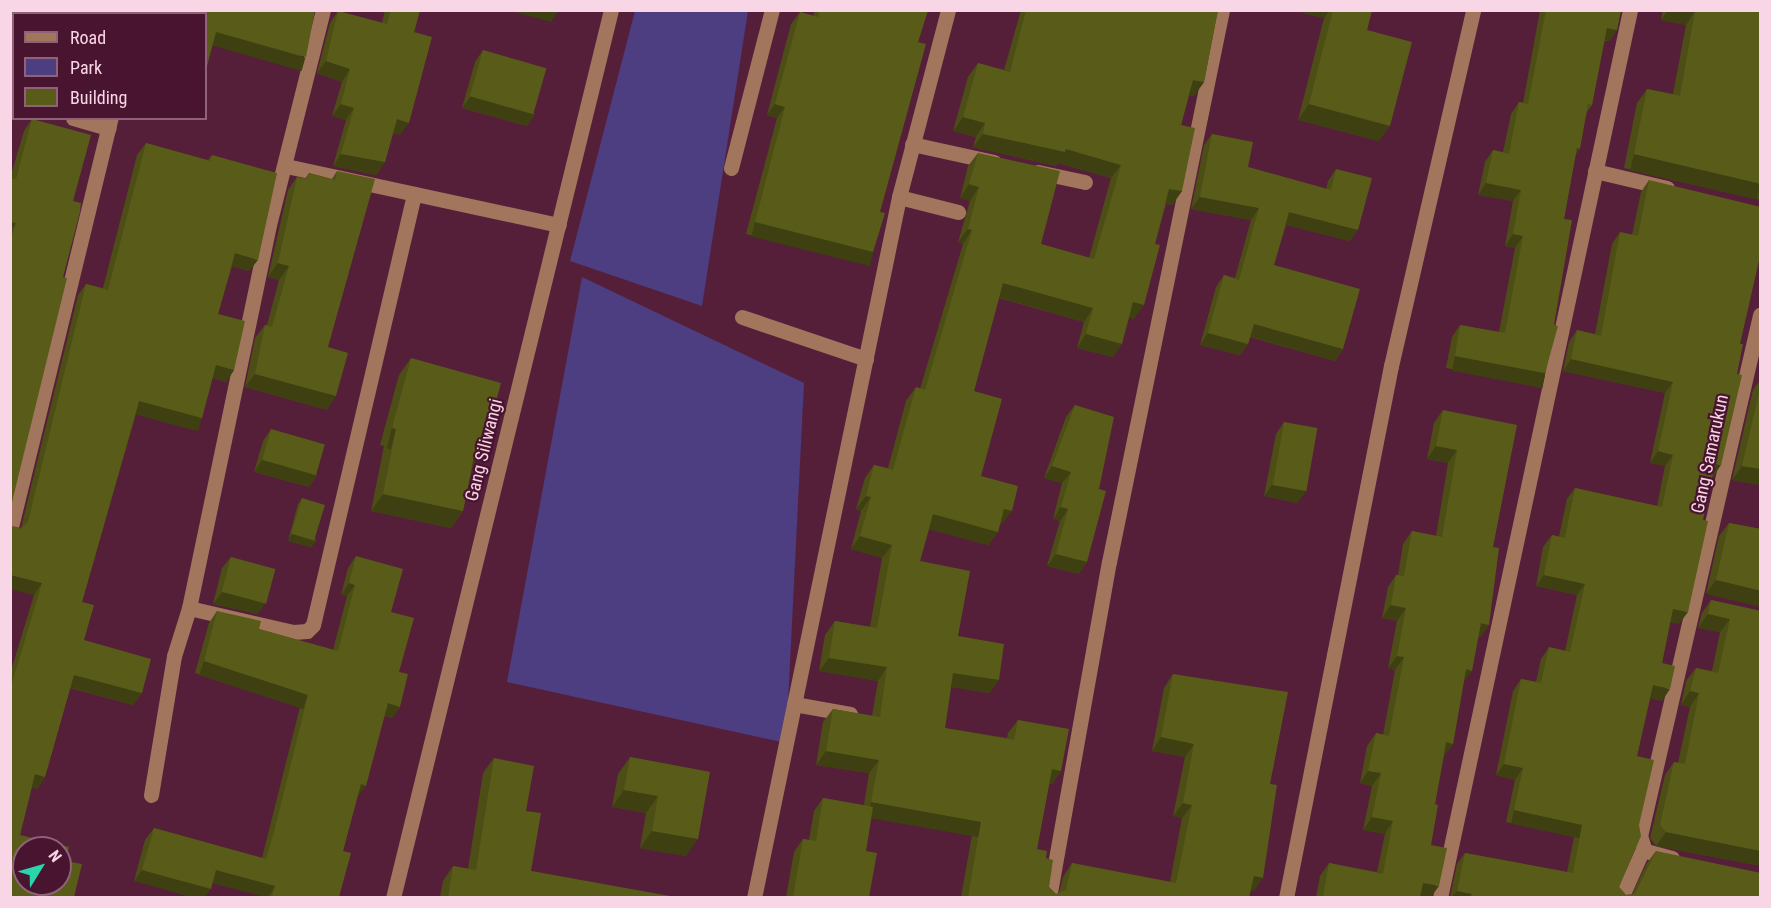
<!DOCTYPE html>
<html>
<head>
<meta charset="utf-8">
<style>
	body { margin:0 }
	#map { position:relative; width:1771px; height:908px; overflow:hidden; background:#551f3a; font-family:"Roboto Condensed",sans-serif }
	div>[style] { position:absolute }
	.green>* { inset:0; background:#4d3d81 }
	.minor>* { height:15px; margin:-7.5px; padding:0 7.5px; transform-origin:7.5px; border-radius:7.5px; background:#a1765d }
	.wall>* { inset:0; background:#4d4e16 }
	.shaded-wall>* { inset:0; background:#3e4012; transform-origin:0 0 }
	.building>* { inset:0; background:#595b19; transform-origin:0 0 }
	span { translate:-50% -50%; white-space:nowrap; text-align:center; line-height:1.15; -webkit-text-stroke:4.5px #491430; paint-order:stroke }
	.street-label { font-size:18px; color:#f9d6e5 }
	.frame { position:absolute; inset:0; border:12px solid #f9d6e5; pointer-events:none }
	.legend { position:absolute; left:12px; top:12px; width:195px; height:108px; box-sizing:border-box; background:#491430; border:2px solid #8f6278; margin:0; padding:8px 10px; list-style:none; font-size:18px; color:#f9d6e5 }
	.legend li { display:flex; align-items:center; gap:12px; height:30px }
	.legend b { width:30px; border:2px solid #8f6278 }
	.north { position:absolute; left:12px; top:836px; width:60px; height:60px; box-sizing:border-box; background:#491430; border:2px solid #8f6278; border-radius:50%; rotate:53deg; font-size:16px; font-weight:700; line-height:24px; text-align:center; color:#f9d6e5 }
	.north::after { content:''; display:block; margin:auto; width:21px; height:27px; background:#2bd5ac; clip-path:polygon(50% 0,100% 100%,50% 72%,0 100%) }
</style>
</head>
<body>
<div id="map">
	<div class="green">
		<i style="clip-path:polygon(635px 11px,748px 11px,702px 306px,570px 261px)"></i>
		<i style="clip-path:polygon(582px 277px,804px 383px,786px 743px,507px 682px)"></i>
	</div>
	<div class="minor">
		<i style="left:132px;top:14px;width:4px;rotate:-76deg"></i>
		<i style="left:10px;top:101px;width:4px;rotate:14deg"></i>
		<i style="left:73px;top:118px;width:37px;rotate:16deg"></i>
		<i style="left:912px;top:144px;width:84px;rotate:12.4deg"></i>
		<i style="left:286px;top:166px;width:279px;rotate:12.2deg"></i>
		<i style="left:731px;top:168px;width:163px;rotate:-75.5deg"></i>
		<i style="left:1595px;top:171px;width:74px;rotate:13.3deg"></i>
		<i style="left:1038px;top:172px;width:48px;rotate:12deg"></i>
		<i style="left:899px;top:197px;width:61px;rotate:14.3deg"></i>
		<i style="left:742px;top:317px;width:131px;rotate:18.7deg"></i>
		<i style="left:10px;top:531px;width:425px;rotate:-76.3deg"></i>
		<i style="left:189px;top:608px;width:107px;rotate:13deg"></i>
		<i style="left:293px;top:632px;width:14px;rotate:-4deg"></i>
		<i style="left:307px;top:631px;width:8px;rotate:-45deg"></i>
		<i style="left:313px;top:625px;width:443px;rotate:-76.8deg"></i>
		<i style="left:794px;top:704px;width:57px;rotate:10.1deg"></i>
		<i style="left:151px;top:795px;width:141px;rotate:-80.6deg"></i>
		<i style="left:174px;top:656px;width:50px;rotate:-72.6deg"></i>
		<i style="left:189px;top:608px;width:391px;rotate:-78.2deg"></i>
		<i style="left:269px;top:225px;width:222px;rotate:-75.9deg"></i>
		<i style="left:1672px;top:858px;width:28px;rotate:-165deg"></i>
		<i style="left:1645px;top:851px;width:16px;rotate:-108deg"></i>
		<i style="left:1640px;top:836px;width:535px;rotate:-77.03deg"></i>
		<i style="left:393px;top:898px;width:914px;rotate:-76.21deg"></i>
		<i style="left:754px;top:898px;width:716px;rotate:-78.31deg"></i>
		<i style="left:899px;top:197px;width:193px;rotate:-75.3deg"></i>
		<i style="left:1049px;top:898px;width:341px;rotate:-79.9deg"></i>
		<i style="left:1109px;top:562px;width:563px;rotate:-78.43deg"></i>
		<i style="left:1286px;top:898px;width:542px;rotate:-78.84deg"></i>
		<i style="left:1391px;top:366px;width:365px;rotate:-77deg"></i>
		<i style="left:1440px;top:898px;width:908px;rotate:-77.92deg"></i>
		<i style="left:1621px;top:898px;width:54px;rotate:-65.8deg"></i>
	</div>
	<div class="wall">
		<i style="clip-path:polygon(162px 10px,315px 10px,298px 68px,212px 44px,206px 14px,161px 14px)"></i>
		<i style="clip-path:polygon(385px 10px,420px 10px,414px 32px,400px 135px,393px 133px,385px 162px,376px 175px,333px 166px,346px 120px,332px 116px,342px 82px,317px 73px,330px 23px,338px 11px,382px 23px)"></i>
		<i style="clip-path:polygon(815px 10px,928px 10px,918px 42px,865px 264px,746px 234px,777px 118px,767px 115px,791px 24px,800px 12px,813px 16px)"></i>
		<i style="clip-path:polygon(1021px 10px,1218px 10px,1204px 82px,1194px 96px,1189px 95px,1181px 125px,1182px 191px,1172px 205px,1166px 204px,1134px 319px,1129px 317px,1113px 357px,1077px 348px,1084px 322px,999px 298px,974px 391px,981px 476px,1002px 524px,1000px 524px,998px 532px,988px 545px,929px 529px,920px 561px,958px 636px,990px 693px,951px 687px,945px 728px,1007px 738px,1008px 733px,1018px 720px,1061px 771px,1052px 784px,1049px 784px,1037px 849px,1046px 858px,1049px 887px,1056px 894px,1059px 893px,1063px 877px,1072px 863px,1170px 882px,1182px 818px,1173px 816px,1185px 757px,1152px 751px,1164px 688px,1173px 674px,1270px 784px,1254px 891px,1251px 890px,1249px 897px,961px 897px,972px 835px,871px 817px,866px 851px,869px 897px,786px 897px,794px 852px,803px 839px,809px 840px,814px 811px,823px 798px,864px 805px,869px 773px,816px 765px,823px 722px,833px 709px,872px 716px,878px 681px,819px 671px,825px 635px,835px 621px,870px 627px,882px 558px,851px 549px,861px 511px,856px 509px,865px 478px,874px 465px,888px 468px,906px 401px,916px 387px,920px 389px,963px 244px,958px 242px,970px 201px,960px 198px,968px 166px,978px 153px,1041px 244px,1089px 258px,1111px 178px,1058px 163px,1056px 166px,973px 147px,976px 137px,953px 131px,968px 77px,978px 63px,1004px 70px)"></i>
		<i style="clip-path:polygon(1303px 10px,1372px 10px,1367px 30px,1379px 141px,1298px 120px,1324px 18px,1303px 13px)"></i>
		<i style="clip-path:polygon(1540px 10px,1621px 10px,1617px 30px,1609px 41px,1604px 41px,1592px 105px,1587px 112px,1575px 156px,1564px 219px,1545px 373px,1537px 385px,1446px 368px,1452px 337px,1460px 325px,1499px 332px,1515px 248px,1505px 246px,1513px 201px,1478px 195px,1485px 162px,1493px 150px,1503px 152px,1511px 114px,1519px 102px,1523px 103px)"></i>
		<i style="clip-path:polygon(1663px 10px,1761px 10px,1761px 200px,1624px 168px,1637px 103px,1647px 89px,1673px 94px,1686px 25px,1661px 20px)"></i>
		<i style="clip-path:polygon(483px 50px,535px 114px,527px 126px,462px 108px,475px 62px)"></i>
		<i style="clip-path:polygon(32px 119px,73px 201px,63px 277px,10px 510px,10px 178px,24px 131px)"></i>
		<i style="clip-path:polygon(1212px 134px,1248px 167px,1326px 189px,1328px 181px,1336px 169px,1350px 241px,1286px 225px,1274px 265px,1343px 349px,1335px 361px,1250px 337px,1248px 344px,1240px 355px,1200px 345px,1216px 287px,1224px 275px,1235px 278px,1251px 220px,1191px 209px,1204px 145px)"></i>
		<i style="clip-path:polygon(146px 143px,208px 160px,212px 155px,249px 271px,232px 266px,218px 314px,234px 370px,226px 382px,212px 378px,202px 418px,194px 430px,136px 414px,82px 602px,84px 640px,142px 693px,133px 705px,70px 688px,45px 777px,37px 789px,32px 787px,20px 835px,66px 861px,10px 897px,10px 674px,34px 595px,11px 526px,21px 528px,78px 295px,86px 284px,103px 288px,137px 155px)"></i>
		<i style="clip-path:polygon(337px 171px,328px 347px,327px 410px,245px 387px,255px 338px,265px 325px,267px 325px,279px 280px,268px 277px,288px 190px,297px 177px,305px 179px,309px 173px,332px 179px)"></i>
		<i style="clip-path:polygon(1649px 180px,1740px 344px,1713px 477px,1712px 477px,1679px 624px,1670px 622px,1662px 663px,1662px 701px,1650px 698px,1637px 756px,1619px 887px,1626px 895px,1632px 894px,1647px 863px,1656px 851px,1761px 897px,1450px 897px,1457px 864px,1465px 853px,1567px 872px,1574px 837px,1506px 822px,1515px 780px,1496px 775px,1513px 691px,1521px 679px,1536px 682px,1541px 659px,1549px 647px,1565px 651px,1577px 595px,1536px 586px,1543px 547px,1552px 535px,1559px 537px,1567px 499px,1575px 488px,1657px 506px,1665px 466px,1650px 463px,1665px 393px,1563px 371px,1569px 342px,1577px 330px,1595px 334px,1612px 244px,1620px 232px,1632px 235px,1641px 192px)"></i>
		<i style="clip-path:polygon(411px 358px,482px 453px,472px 468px,463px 511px,451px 528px,371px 511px,384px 446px,380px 445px,399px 375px)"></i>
		<i style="clip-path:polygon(1761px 379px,1761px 485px,1732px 480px,1753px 390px)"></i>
		<i style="clip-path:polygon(1075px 405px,1079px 574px,1047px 566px,1060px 521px,1053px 519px,1062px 483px,1044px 478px,1066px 417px)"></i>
		<i style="clip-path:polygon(1443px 410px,1493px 547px,1489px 625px,1480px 637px,1478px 637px,1464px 681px,1453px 744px,1444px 756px,1435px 804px,1420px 897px,1316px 897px,1320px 876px,1329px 863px,1377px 872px,1385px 834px,1363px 830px,1372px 786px,1360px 783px,1367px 746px,1376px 733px,1383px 735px,1395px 670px,1388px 668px,1397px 621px,1382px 618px,1388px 587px,1396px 575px,1398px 575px,1403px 544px,1412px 531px,1436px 536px,1448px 463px,1427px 459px,1434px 423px)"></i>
		<i style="clip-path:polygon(1284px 422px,1306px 491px,1297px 503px,1264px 496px,1276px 434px)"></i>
		<i style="clip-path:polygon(271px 429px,317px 475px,309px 487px,254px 472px,263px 441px)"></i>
		<i style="clip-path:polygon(302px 498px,316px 541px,311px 547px,288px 541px,298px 504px)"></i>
		<i style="clip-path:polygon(1729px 523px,1761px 529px,1706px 594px,1719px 536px)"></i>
		<i style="clip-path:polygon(356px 556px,391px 612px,399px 672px,400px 707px,392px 718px,384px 716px,357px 797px,343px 851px,339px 897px,266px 897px,213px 883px,134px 881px,145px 840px,154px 828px,262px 858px,300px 707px,195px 673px,209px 623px,217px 611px,259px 629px,333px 650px,347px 596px,341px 595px,348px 568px)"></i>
		<i style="clip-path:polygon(231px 557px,258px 614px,213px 604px,222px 568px)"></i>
		<i style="clip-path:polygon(1711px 600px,1761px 611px,1761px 866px,1656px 846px,1650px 838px,1665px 775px,1674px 762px,1678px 763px,1690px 707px,1681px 705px,1686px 681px,1696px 668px,1712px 671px,1720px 632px,1698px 628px,1702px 613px)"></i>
		<i style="clip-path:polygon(630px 757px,710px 772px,686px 856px,640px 848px,646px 813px,612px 807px,618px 774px)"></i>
		<i style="clip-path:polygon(494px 758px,526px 811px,531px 871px,670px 897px,440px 897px,443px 881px,453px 866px,468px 869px,483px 773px)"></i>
	</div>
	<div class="shaded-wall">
		<i style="clip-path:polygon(508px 10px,559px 10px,551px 22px)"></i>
		<i style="clip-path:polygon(1304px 10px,1330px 10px,1324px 18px,1303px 13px)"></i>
		<i style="clip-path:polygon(1668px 10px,1691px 10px,1695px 11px,1686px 25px,1661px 20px)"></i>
		<i style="clip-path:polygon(1607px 28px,1617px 30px,1609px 41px,1598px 39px)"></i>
		<i style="left:216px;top:32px;width:93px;height:14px;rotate:16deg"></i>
		<i style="clip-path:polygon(326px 61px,350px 69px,342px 82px,317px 73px)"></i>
		<i style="clip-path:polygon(1193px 80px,1204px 82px,1194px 96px,1184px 94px)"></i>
		<i style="clip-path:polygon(471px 96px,535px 114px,527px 126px,462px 108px)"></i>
		<i style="clip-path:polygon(341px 104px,354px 108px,346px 120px,332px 116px)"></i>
		<i style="clip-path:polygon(775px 104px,785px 107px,777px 118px,767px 115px)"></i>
		<i style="clip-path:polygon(1309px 104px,1390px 126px,1379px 141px,1298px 120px)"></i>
		<i style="clip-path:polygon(963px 117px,985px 123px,976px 137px,953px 131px)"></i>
		<i style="clip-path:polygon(397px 119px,409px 123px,400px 135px,388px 132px)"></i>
		<i style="clip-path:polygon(983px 134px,1066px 149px,1121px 165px,1111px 178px,1058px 163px,1056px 166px,973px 147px)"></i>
		<i style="clip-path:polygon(1577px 148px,1580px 149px,1572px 161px)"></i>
		<i style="clip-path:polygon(341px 154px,385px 162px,376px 175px,333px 166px)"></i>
		<i style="left:1634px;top:154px;width:130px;height:17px;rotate:13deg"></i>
		<i style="clip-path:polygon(1486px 183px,1521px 190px,1513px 201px,1478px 195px)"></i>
		<i style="clip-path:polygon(969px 184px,979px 187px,970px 201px,960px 198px)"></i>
		<i style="clip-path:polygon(1169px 189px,1182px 191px,1172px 205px,1160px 203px)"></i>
		<i style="clip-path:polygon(1200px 197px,1259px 208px,1251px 220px,1191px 209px)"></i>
		<i style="clip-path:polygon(1289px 212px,1358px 230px,1350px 241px,1281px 224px)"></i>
		<i style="clip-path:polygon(10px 222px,16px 223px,10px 231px)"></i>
		<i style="left:755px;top:222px;width:122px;height:15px;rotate:14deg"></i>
		<i style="clip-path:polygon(968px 229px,972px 230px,963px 244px,958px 242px)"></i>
		<i style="clip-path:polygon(1513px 234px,1523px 236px,1515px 248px,1505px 246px)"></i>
		<i style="clip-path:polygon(235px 253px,258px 260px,249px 271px,227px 265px)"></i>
		<i style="clip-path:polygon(278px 263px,289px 266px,279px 280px,268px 277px)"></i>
		<i style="clip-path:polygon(1003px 283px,1093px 308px,1084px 322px,994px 296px)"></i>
		<i style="clip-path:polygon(1133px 302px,1144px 305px,1134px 319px,1124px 316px)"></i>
		<i style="clip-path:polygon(1254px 324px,1343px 349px,1335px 361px,1245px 335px)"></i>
		<i style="clip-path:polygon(1208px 333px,1248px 344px,1240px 355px,1200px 345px)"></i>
		<i style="clip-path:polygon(1086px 334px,1122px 344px,1113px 357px,1077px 348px)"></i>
		<i style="left:1455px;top:356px;width:92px;height:15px;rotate:11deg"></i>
		<i style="clip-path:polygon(1571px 359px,1673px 382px,1665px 393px,1563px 371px)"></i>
		<i style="clip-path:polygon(216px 365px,234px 370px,226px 382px,208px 377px)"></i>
		<i style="clip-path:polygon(255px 374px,336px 396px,327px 410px,245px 387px)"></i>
		<i style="left:139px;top:401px;width:65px;height:14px;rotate:15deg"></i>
		<i style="left:392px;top:428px;width:4px;height:21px;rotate:14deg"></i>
		<i style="clip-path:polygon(1436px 446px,1457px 450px,1448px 463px,1427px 459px)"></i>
		<i style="clip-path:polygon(475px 451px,482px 453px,470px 470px)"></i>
		<i style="clip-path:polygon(1658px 451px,1673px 455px,1665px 466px,1650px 463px)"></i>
		<i style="clip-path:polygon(262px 460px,317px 475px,309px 487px,254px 472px)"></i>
		<i style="clip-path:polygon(1715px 464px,1721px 465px,1713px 477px,1707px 475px)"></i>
		<i style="clip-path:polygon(1052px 466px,1071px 472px,1062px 483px,1044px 478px)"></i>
		<i style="clip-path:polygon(1742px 466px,1761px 469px,1761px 485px,1732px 480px)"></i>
		<i style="clip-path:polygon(1272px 485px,1306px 491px,1297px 503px,1264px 496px)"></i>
		<i style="clip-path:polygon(383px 494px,463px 511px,451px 528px,371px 511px)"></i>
		<i style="clip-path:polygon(866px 496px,871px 497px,861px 511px,856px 509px)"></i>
		<i style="clip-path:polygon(1061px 507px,1068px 509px,1060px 521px,1053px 519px)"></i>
		<i style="clip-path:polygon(1004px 509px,1012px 511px,1002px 524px,995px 522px)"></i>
		<i style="clip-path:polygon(933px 514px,998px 532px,988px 545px,924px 528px)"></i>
		<i style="clip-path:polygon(292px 534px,316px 541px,311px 547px,288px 541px)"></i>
		<i style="clip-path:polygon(860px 536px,892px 545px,882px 558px,851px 549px)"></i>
		<i style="clip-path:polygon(1056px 554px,1087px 562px,1079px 574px,1047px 566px)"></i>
		<i style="clip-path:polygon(10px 575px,42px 583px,34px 595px,10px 589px)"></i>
		<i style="clip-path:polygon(1544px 575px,1585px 584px,1577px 595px,1536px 586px)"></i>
		<i style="clip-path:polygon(1716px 580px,1761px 591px,1761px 607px,1706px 594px)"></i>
		<i style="clip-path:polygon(349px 583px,355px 585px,347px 596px,341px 595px)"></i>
		<i style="clip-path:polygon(222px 592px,266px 602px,258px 614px,213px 604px)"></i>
		<i style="clip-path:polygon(1391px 605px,1406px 608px,1397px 621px,1382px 618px)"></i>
		<i style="clip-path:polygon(1673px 609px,1688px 612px,1679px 624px,1665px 620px)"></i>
		<i style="clip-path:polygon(1708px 614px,1730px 619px,1720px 632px,1698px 628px)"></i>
		<i style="clip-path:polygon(1481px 623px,1489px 625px,1480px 637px,1472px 636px)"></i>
		<i style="clip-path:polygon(1397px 656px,1404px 657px,1395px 670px,1388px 668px)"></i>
		<i style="clip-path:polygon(829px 658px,887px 667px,878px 681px,819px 671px)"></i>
		<i style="left:204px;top:661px;width:109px;height:15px;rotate:18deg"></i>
		<i style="clip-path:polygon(1466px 669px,1472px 671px,1463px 683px)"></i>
		<i style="clip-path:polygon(953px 673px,999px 680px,990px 693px,944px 686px)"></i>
		<i style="clip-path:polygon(74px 675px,142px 693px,133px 705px,65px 686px)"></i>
		<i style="clip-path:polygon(1653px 685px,1670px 689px,1662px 701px,1644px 697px)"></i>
		<i style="clip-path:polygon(1690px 691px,1699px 693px,1690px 707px,1681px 705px)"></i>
		<i style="clip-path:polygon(388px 703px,400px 707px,392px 718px,380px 715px)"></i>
		<i style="clip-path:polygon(1161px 737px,1194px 744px,1185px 757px,1152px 751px)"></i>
		<i style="clip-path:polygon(1446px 742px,1453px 744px,1444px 756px)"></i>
		<i style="clip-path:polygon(826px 751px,879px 760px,869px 773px,816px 765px)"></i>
		<i style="clip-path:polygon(1504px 764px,1523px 768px,1515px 780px,1496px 775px)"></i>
		<i style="clip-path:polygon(1052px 769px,1061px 771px,1052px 784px,1042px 783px)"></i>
		<i style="clip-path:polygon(1368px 771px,1381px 773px,1372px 786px,1360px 783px)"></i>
		<i style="clip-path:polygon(35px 774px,45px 777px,37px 789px,27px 786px)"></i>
		<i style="clip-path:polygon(361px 784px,366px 786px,357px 797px)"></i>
		<i style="clip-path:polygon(624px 790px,658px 796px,646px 813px,612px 807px)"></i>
		<i style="left:871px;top:802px;width:112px;height:16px;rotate:10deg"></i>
		<i style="clip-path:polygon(1183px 803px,1192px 805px,1182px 818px,1173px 816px)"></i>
		<i style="left:1514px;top:810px;width:70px;height:14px;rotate:12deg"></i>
		<i style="clip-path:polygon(1372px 817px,1393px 821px,1385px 834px,1363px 830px)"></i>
		<i style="clip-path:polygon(652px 831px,698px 839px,686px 856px,640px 848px)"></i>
		<i style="clip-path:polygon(1666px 832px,1761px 851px,1761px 866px,1656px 846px)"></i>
		<i style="clip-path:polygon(142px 870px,211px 889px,205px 897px,191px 897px,134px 881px)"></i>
		<i style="clip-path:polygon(216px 870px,275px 886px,268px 897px,266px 897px,208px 882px)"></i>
		<i style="clip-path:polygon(1254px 876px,1263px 878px,1254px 891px,1245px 889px)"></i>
		<i style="clip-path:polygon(1423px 883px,1439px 886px,1431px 897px,1424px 897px,1414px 896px)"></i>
		<i style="clip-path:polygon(1457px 891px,1472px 894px,1469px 897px,1452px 897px)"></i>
	</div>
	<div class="building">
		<i style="clip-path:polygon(167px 10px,315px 10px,306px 57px,216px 32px,206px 70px,206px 14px,166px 14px)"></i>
		<i style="clip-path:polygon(391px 10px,420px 10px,414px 32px,432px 37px,409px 123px,397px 119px,385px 162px,341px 154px,354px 108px,341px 104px,350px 69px,326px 61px,338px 11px,387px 24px)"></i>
		<i style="clip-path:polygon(820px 10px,928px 10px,918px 42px,926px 44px,880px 212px,885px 213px,873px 252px,755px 222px,785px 107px,775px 104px,800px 12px,818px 17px)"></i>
		<i style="clip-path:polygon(1026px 10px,1218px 10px,1204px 82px,1193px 80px,1181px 125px,1195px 128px,1182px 191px,1169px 189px,1155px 244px,1160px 245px,1144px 305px,1133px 302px,1122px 344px,1086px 334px,1093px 308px,1003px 283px,974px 391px,1002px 399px,981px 476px,1018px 486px,1012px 511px,1004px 509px,998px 532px,933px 514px,920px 561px,970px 571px,958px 636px,1004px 644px,999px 680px,953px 673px,945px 728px,1014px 740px,1018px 720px,1069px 729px,1061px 771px,1052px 769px,1037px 849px,1047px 851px,1046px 858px,1053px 860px,1049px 887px,1056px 894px,1066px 890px,1072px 863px,1176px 883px,1192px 805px,1183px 803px,1194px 744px,1161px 737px,1173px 674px,1288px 692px,1270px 784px,1277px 785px,1263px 878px,1254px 876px,1249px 897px,968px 897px,981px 822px,871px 802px,879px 760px,826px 751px,833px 709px,880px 717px,887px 667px,829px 658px,835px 621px,877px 628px,892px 545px,860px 536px,871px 497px,866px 496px,874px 465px,893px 470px,916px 387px,925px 390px,972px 230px,968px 229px,979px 187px,969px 184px,978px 153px,1060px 171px,1041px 244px,1094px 259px,1121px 165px,1066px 149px,1065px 152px,983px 134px,985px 123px,963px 117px,978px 63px,1010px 72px)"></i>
		<i style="clip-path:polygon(1333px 10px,1372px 10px,1367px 30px,1412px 42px,1390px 126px,1309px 104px)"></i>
		<i style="clip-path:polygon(1546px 10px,1621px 10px,1617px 30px,1607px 28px,1592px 105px,1588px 104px,1580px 149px,1577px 148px,1564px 219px,1572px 220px,1554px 325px,1558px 326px,1545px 373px,1455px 356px,1460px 325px,1505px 333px,1523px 236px,1513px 234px,1521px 190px,1486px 183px,1493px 150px,1509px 154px,1519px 102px,1528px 104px)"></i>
		<i style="clip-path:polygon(1691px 10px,1761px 10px,1761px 184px,1634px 154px,1647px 89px,1680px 96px,1695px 11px)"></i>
		<i style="left:483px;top:50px;width:66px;height:48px;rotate:16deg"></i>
		<i style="clip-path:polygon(32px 119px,91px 135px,73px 201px,81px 203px,80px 212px,63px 277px,67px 278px,10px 510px,10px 242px,16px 223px,10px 222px,10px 178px,16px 179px)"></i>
		<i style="clip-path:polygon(1212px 134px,1253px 142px,1248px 167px,1331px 190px,1336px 169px,1372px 178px,1358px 230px,1289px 212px,1274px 265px,1360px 289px,1343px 349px,1254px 324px,1248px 344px,1208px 333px,1224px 275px,1239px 280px,1259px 208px,1200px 197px)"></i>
		<i style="clip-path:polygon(evenodd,146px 143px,210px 161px,212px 155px,277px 173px,258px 260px,235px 253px,218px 314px,245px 321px,234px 370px,216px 365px,202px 418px,139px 401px,82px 602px,94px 605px,84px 640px,151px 659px,142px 693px,74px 675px,45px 777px,35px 774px,20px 835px,69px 847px,66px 861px,82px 864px,74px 897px,10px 897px,10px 690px,42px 583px,10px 575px,10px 524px,11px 526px,20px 529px,28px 522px,86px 284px,108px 290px,146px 143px,24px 848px,60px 848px,60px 884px,24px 884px,24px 848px)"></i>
		<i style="clip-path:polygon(337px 171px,375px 179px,328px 347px,348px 353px,336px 396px,255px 374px,265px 325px,272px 327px,289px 266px,278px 263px,297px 177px,307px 179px,309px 173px,335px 180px)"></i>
		<i style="clip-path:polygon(1649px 180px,1761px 207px,1761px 252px,1740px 344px,1743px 344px,1737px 374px,1742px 375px,1721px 465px,1715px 464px,1703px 520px,1708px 521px,1688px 612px,1673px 609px,1662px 663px,1675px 666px,1670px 689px,1653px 685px,1637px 756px,1654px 760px,1639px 825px,1641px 836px,1619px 887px,1626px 895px,1635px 894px,1656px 851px,1761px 873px,1761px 897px,1471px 897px,1472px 894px,1457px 891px,1465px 853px,1573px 873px,1582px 825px,1514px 810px,1523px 768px,1504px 764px,1521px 679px,1541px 683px,1549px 647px,1570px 652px,1585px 584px,1544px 575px,1552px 535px,1565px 538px,1575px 488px,1662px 507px,1673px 455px,1658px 451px,1673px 382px,1571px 359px,1577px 330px,1601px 336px,1620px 232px,1638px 236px)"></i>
		<i style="clip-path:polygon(411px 358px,501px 383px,482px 453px,475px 451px,463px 511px,383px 494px,396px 429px,392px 428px)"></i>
		<i style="clip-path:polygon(1761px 385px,1761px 469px,1742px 466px)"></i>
		<i style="clip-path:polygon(1075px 405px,1114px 417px,1099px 489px,1106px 491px,1087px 562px,1056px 554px,1068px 509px,1061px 507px,1071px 472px,1052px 466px)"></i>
		<i style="clip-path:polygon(1443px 410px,1517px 425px,1493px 547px,1499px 548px,1489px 625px,1481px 623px,1472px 671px,1466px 669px,1453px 744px,1446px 742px,1435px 804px,1438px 805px,1431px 845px,1447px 848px,1439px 886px,1423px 883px,1420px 897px,1323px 897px,1329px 863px,1383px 874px,1393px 821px,1372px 817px,1381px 773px,1368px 771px,1376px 733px,1389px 736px,1404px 657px,1397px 656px,1406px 608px,1391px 605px,1396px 575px,1404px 576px,1412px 531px,1442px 537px,1457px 450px,1436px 446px)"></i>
		<i style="left:1284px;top:422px;width:34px;height:64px;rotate:10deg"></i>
		<i style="left:271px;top:429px;width:56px;height:32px;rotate:16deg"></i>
		<i style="left:302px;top:498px;width:24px;height:37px;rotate:17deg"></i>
		<i style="clip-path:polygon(1729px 523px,1761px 529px,1761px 591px,1716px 580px)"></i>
		<i style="clip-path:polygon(356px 556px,403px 569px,391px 612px,414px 618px,399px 672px,408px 674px,400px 707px,388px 703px,366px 786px,361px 784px,343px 851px,351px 853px,339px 897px,272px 897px,275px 886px,216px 870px,211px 889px,142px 870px,154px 828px,266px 859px,274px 832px,308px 695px,204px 661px,217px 611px,261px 621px,259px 629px,338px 651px,355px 585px,349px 583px)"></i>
		<i style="left:231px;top:557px;width:46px;height:36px;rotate:15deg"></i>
		<i style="clip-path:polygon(1711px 600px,1761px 611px,1761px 851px,1666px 832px,1660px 825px,1674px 762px,1685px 764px,1699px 693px,1690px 691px,1696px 668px,1718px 673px,1730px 619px,1708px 614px)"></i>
		<i style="clip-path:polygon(630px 757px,710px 772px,698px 839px,652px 831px,658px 796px,624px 790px)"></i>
		<i style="clip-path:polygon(494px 758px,534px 766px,526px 811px,541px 813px,531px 871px,670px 896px,670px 897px,448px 897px,453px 866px,476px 870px)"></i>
		<i style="clip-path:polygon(823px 798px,873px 807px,866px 851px,877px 853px,869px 897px,793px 897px,803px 839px,816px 841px)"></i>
	</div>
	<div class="street-label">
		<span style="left:484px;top:450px;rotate:-76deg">Gang Siliwangi</span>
		<span style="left:1710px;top:454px;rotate:-78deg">Gang Samarukun</span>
	</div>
	<div class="frame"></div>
	<ul class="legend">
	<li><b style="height:8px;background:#a1765d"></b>Road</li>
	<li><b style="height:16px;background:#4d3d81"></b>Park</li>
	<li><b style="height:16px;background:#595b19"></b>Building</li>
	</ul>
	<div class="north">N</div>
</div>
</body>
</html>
